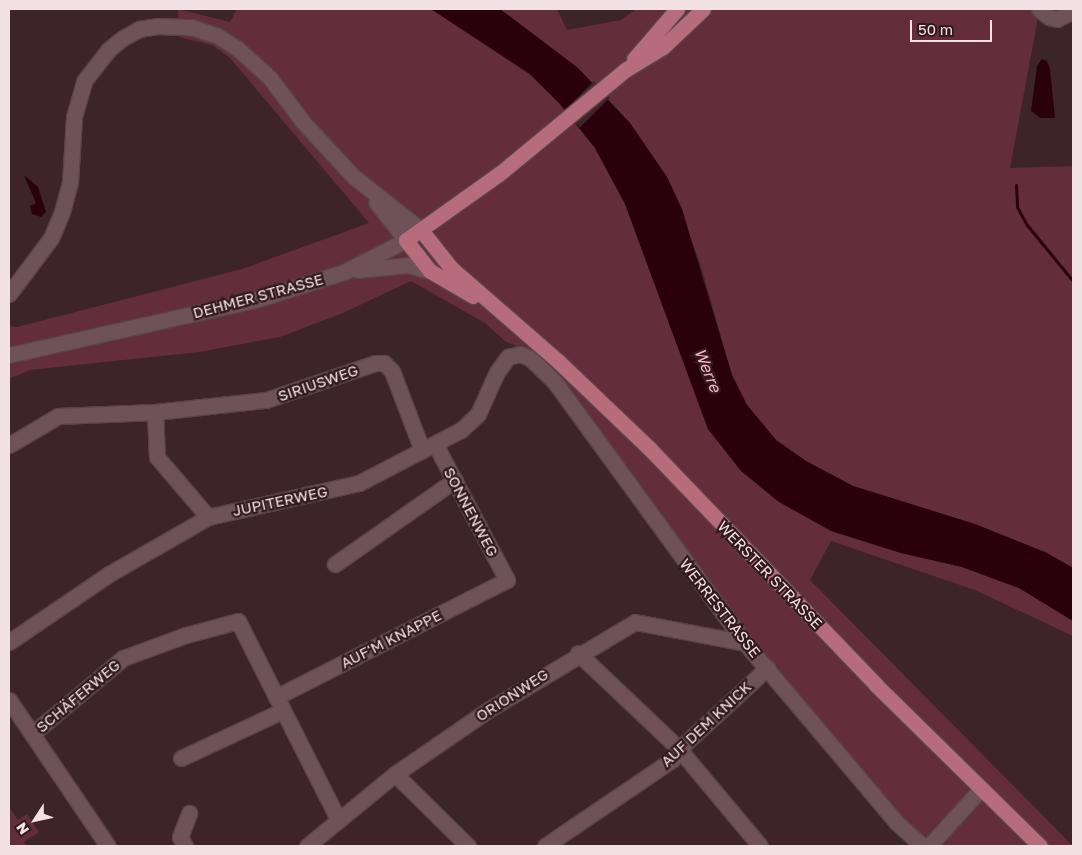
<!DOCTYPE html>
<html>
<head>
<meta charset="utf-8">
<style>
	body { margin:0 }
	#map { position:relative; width:1082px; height:855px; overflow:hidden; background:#3c2428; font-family:"Golos Text",sans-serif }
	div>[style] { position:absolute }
	.green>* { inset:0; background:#632d3a }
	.water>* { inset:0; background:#2a000a }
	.pier>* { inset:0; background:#3c2428; transform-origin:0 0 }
	.stream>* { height:3px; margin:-1.5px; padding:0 1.5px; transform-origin:1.5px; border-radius:1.5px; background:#2a000a }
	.roads { filter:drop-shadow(1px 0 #584448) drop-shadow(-1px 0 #584448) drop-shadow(0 1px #584448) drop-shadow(0 -1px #584448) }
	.minor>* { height:15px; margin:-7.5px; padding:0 7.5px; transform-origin:7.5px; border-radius:7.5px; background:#6e5257 }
	.major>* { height:15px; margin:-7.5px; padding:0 7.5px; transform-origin:7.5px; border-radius:7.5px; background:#b76c7c }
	span { translate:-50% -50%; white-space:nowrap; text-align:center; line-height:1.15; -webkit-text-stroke:4.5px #321a1f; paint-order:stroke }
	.street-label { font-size:15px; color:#f3e2e5 }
	.water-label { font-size:16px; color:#f8b5c1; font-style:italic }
	.frame { position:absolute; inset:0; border:10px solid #f3e2e5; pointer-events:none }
	.north { position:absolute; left:10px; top:795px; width:50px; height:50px; -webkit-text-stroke:4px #321a1f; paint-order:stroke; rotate:235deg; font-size:14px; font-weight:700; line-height:20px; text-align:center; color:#f3e2e5 }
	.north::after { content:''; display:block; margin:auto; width:18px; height:22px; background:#f3e2e5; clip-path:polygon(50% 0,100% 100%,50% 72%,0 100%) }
	.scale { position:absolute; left:910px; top:20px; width:82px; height:22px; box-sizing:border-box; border:2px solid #f3e2e5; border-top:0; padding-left:6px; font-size:15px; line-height:18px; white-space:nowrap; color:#f3e2e5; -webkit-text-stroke:4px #321a1f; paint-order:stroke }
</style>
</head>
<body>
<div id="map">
	<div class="green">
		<i style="clip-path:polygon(178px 9px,230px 22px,237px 9px,431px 9px,529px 74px,559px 103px,595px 148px,625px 204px,708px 429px,741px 471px,831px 531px,901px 553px,962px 567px,1019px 588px,1073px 621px,1073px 636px,975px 590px,831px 541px,810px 580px,1073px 846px,926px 846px,757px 653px,523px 348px,506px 342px,485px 323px,411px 281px,343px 313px,280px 337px,199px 352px,30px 370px,9px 379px,9px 326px,17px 327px,242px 269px,369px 223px,230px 58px,212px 45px,179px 37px)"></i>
		<i style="clip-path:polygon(500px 9px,557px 9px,567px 30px,621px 20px,636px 9px,1031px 9px,1038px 18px,1010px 168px,1073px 166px,1073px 568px,1045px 552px,975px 524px,853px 486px,806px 461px,776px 440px,747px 405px,732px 375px,700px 263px,667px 177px,630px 123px,578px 68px)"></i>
		<i style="clip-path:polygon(9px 807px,18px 820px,27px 814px,39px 832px,24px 842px,27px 846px,9px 846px)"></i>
	</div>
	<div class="water">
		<i style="clip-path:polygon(431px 9px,500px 9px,578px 68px,630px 123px,667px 177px,682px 209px,732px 375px,747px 405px,776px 440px,806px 461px,853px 486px,975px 524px,1045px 552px,1073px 568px,1073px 621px,1019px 588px,962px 567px,901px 553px,831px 531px,779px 502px,741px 471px,708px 429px,625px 204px,595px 148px,559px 103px,530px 74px)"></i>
		<i style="clip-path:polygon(1042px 59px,1047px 61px,1050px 69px,1055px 118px,1041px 118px,1031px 111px,1037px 66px)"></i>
		<i style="clip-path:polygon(24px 175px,38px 187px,46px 212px,41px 217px,32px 214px,30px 206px,36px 203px)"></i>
	</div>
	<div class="pier">
		<i style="left:594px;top:81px;width:23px;height:43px;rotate:45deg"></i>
	</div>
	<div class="stream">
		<i style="left:1016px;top:185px;width:22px;rotate:87deg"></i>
		<i style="left:1017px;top:207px;width:21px;rotate:61deg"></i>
		<i style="left:1027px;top:225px;width:72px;rotate:50.6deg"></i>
	</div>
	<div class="roads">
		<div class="minor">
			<i style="left:1039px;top:9px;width:13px;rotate:39deg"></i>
			<i style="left:1049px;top:17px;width:8px;rotate:14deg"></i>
			<i style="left:1057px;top:19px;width:18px;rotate:-27deg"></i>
			<i style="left:358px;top:270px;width:50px;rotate:-5.7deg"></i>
			<i style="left:408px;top:265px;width:23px;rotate:15deg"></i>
			<i style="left:9px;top:294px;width:70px;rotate:-53.1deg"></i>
			<i style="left:51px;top:238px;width:28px;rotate:-67deg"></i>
			<i style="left:62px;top:212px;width:30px;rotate:-75deg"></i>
			<i style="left:70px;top:183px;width:66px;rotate:-86.5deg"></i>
			<i style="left:74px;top:117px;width:37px;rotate:-74deg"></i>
			<i style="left:84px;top:81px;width:39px;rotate:-52deg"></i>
			<i style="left:108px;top:50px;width:19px;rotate:-39deg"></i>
			<i style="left:123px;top:38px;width:18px;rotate:-29deg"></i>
			<i style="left:139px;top:29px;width:18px;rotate:-9deg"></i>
			<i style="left:157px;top:26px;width:34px;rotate:2deg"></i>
			<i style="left:191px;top:27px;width:26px;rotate:18deg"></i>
			<i style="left:216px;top:35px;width:25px;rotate:32deg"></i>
			<i style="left:237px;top:48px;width:45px;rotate:42.3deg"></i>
			<i style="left:270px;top:78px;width:55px;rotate:53.1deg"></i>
			<i style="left:303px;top:122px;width:75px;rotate:47.2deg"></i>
			<i style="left:354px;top:177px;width:85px;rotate:38.3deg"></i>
			<i style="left:9px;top:355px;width:252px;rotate:-12.6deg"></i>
			<i style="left:255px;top:300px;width:93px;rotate:-17.5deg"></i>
			<i style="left:344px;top:272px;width:70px;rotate:-27.3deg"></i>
			<i style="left:406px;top:240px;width:48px;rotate:-128.3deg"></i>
			<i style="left:155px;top:412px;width:45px;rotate:87.5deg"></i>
			<i style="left:157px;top:457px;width:79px;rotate:49.6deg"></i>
			<i style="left:9px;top:445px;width:57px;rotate:-30.6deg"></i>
			<i style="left:58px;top:416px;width:97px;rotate:-2.4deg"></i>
			<i style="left:155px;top:412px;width:112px;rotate:-6.2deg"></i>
			<i style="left:266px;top:400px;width:115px;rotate:-18.7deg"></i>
			<i style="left:375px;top:363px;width:9px"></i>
			<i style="left:384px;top:363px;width:11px;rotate:45deg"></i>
			<i style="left:392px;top:371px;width:85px;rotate:69.2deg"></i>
			<i style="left:335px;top:564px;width:146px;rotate:-35deg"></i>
			<i style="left:9px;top:642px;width:121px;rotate:-34.2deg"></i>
			<i style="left:109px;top:574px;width:114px;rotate:-29.9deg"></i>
			<i style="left:208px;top:517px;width:155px;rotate:-12.7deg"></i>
			<i style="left:359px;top:483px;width:115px;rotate:-27.5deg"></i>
			<i style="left:461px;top:430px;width:23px;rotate:-43deg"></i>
			<i style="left:478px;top:414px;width:46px;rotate:-65.7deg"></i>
			<i style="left:497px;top:372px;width:19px;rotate:-54deg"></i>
			<i style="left:508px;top:357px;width:12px;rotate:-14deg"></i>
			<i style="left:520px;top:354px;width:11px;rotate:22deg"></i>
			<i style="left:530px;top:358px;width:33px;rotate:44deg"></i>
			<i style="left:554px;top:381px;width:324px;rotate:53.9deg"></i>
			<i style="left:745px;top:643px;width:234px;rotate:49.8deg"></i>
			<i style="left:896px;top:822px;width:36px;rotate:42deg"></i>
			<i style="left:578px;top:653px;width:139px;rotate:43.5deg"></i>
			<i style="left:679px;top:749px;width:126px;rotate:50.1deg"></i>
			<i style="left:276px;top:697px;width:259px;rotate:-26.9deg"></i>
			<i style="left:507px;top:580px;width:154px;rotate:-117.9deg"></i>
			<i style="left:9px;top:700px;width:176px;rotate:55.9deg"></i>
			<i style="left:32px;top:734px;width:119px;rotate:-39.9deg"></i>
			<i style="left:123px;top:658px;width:67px;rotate:-20.1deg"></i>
			<i style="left:186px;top:635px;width:54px;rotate:-15.1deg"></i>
			<i style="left:238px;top:621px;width:222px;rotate:63.2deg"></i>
			<i style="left:181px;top:758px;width:111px;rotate:-25deg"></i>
			<i style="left:395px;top:774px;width:103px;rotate:44.6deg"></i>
			<i style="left:185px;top:846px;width:10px;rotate:-119deg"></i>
			<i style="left:180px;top:837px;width:26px;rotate:-69deg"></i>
			<i style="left:307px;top:846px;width:114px;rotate:-39.3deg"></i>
			<i style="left:395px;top:774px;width:113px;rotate:-34.5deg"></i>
			<i style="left:488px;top:710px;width:171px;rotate:-30.9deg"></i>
			<i style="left:635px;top:622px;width:112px;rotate:10.8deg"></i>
			<i style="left:545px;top:846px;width:155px;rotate:-34.2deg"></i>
			<i style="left:673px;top:759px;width:12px;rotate:-59deg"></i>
			<i style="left:679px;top:749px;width:120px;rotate:-42.6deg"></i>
			<i style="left:929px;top:846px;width:76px;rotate:-47.7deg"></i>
		</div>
		<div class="major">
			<i style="left:634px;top:59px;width:66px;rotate:-49.3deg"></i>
			<i style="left:421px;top:230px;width:48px;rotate:51.7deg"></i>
			<i style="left:451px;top:268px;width:143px;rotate:41deg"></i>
			<i style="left:559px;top:362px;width:126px;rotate:43.7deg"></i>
			<i style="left:650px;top:449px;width:327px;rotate:46.2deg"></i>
			<i style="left:876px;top:685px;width:230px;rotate:44.5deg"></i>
			<i style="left:473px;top:296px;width:50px;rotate:-149.8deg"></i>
			<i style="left:430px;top:271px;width:39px;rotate:-128deg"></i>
			<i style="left:406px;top:240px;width:114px;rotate:-35.4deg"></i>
			<i style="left:499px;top:174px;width:163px;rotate:-39.5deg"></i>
			<i style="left:625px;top:70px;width:44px;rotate:-31.2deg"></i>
			<i style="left:663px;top:47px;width:55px;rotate:-43.5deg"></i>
		</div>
	</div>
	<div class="street-label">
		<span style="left:258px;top:296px;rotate:-15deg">DEHMER STRASSE</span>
		<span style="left:318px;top:383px;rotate:-19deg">SIRIUSWEG</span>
		<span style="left:280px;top:501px;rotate:-12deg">JUPITERWEG</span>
		<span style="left:471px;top:512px;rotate:62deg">SONNENWEG</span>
		<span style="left:770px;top:575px;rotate:46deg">WERSTER STRASSE</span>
		<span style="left:720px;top:608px;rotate:52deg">WERRESTRASSE</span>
		<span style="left:391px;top:639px;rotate:-27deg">AUF'M KNAPPE</span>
		<span style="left:512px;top:695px;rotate:-33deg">ORIONWEG</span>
		<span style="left:78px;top:696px;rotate:-40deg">SCHÄFERWEG</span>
		<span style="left:706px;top:724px;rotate:-43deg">AUF DEM KNICK</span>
	</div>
	<div class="water-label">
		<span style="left:708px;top:370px;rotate:68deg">Werre</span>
	</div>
	<div class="frame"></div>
	<div class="north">N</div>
	<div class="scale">50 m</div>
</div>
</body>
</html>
